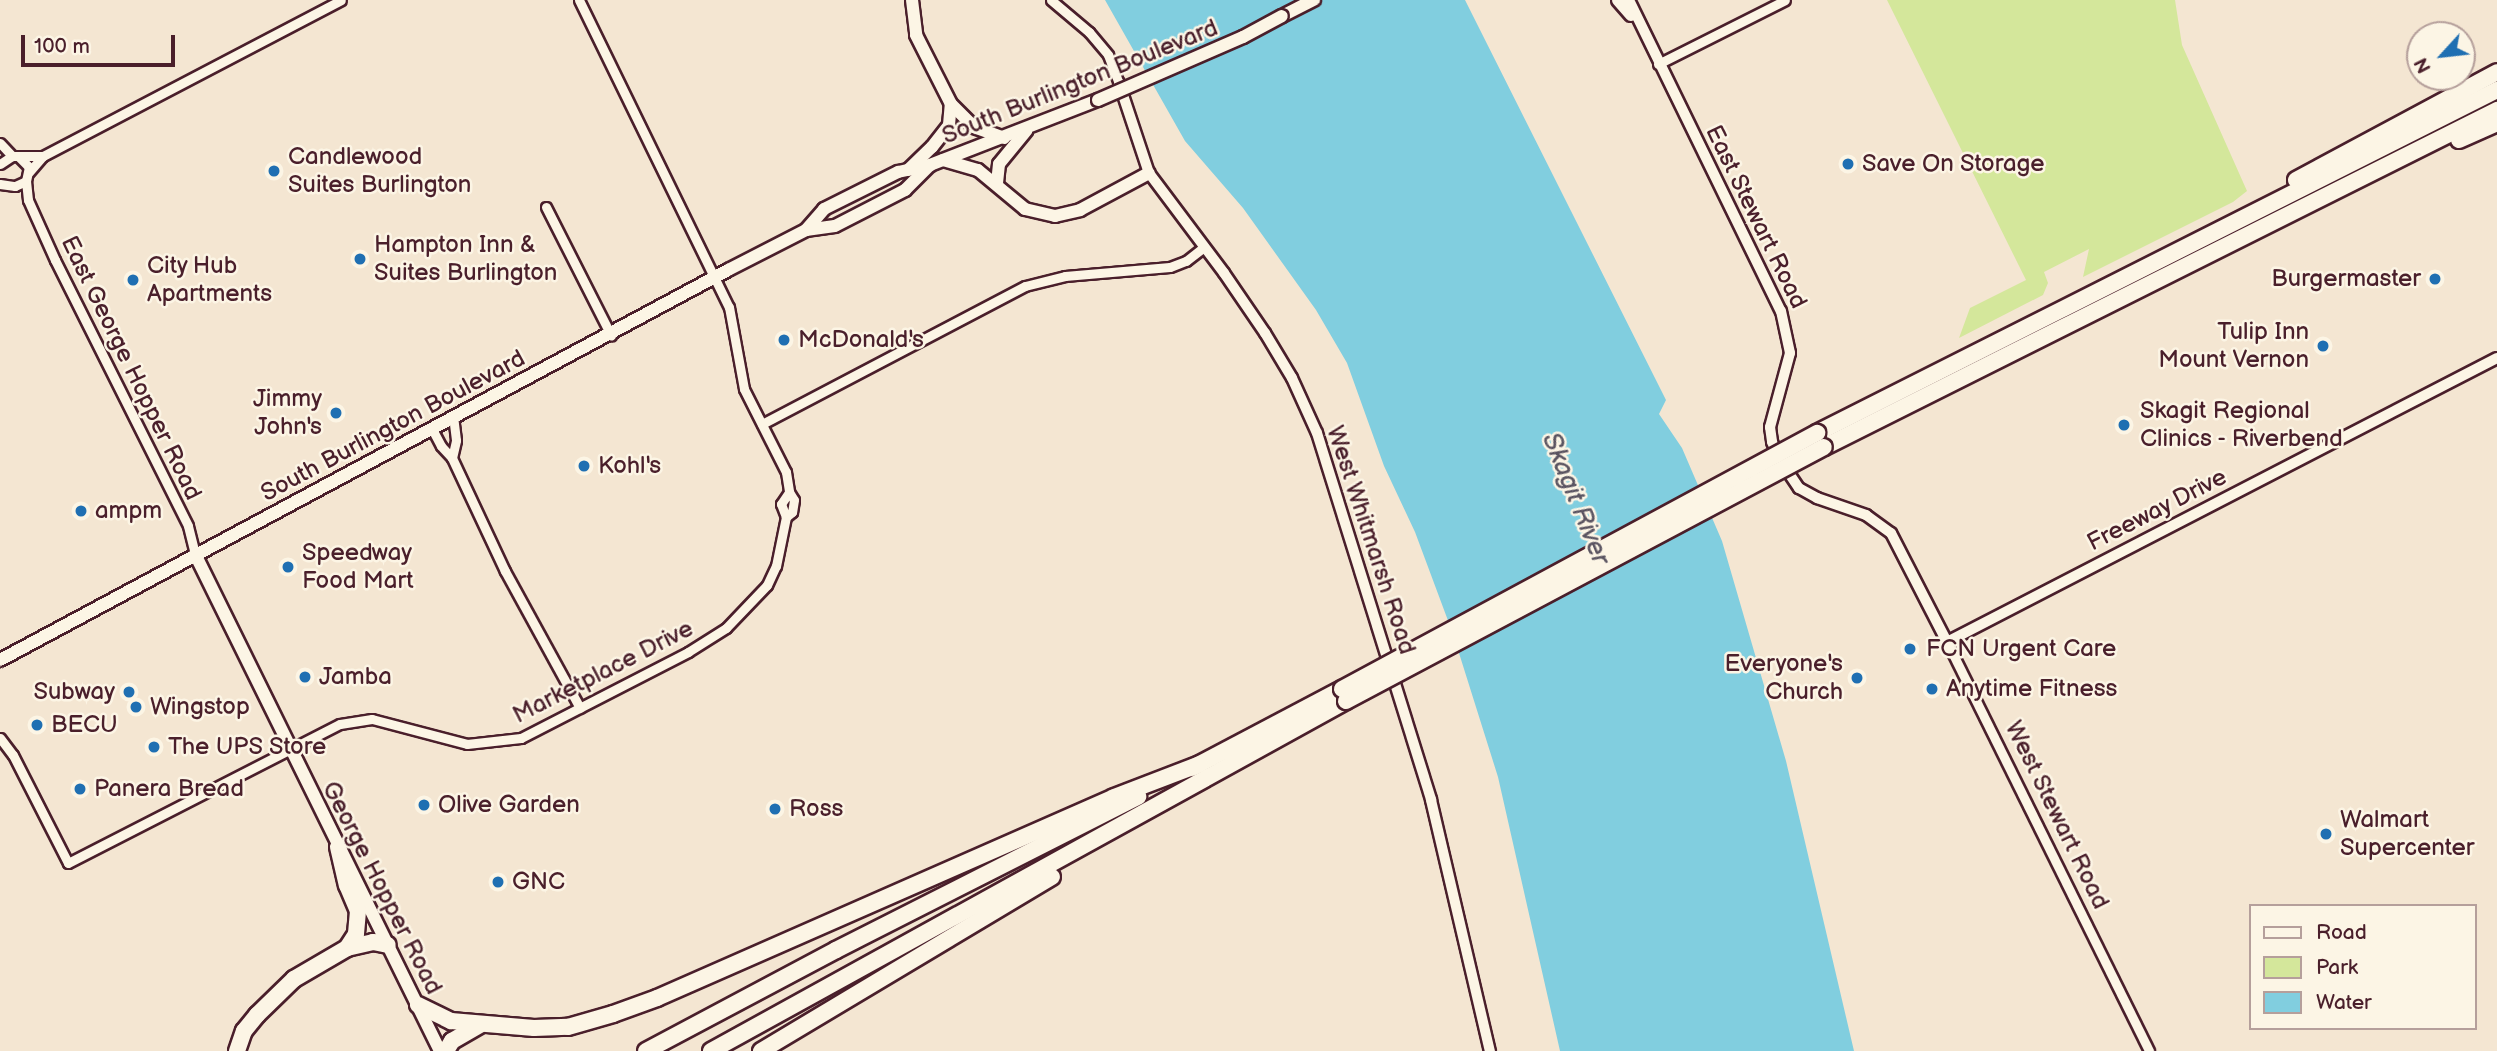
<!DOCTYPE html>
<html>
<head>
<meta charset="utf-8">
<style>
	body { margin:0 }
	#map { position:relative; width:2497px; height:1051px; overflow:hidden; background:#f4e6d2; font-family:"Balsamiq Sans",sans-serif }
	div>[style] { position:absolute }
	.green>* { inset:0; background:#d4e79b }
	.water>* { inset:0; background:#81cedf }
	.roads { filter:drop-shadow(2px 0 #4a1f2b) drop-shadow(-2px 0 #4a1f2b) drop-shadow(0 2px #4a1f2b) drop-shadow(0 -2px #4a1f2b) }
	.minor>* { height:9px; margin:-4.5px; padding:0 4.5px; transform-origin:4.5px; border-radius:4.5px; background:#fcf5e5 }
	.tertiary>* { height:10px; margin:-5px; padding:0 5px; transform-origin:5px; border-radius:5px; background:#fcf5e5 }
	.secondary>* { height:12px; margin:-6px; padding:0 6px; transform-origin:6px; border-radius:6px; background:#fcf5e5 }
	.motorway>* { height:16px; margin:-8px; padding:0 8px; transform-origin:8px; border-radius:8px; background:#fcf5e5 }
	.bridges { filter:drop-shadow(2px 0 #4a1f2b) drop-shadow(-2px 0 #4a1f2b) drop-shadow(0 2px #4a1f2b) drop-shadow(0 -2px #4a1f2b) }
	.secondary-bridge>* { height:12px; margin:-6px; padding:0 6px; transform-origin:6px; border-radius:6px; background:#fcf5e5 }
	.motorway-bridge>* { height:16px; margin:-8px; padding:0 8px; transform-origin:8px; border-radius:8px; background:#fcf5e5 }
	.dots>* { width:19px; height:19px; translate:-50% -50%; box-sizing:border-box; border:4px solid #fcf5e5; border-radius:50% }
	span { translate:-50% -50%; white-space:nowrap; text-align:center; line-height:1.15; -webkit-text-stroke:5px #fcf5e5; paint-order:stroke }
	.street-label { font-size:24px; color:#4a1f2b }
	.poi-label { font-size:24px; color:#4a1f2b }
	.left { translate:0 -50%; text-align:left }
	.right { translate:-100% -50%; text-align:right }
	.water-label { font-size:26px; color:#5a5461; font-style:italic }
	.legend { position:absolute; left:2249px; top:904px; width:228px; height:126px; box-sizing:border-box; background:#fcf5e5; border:2px solid #b59f9b; margin:0; padding:9px 12px; list-style:none; font-size:21px; color:#4a1f2b }
	.legend li { display:flex; align-items:center; gap:14px; height:35px }
	.legend b { width:35px; border:2px solid #b59f9b }
	.north { position:absolute; left:2406px; top:21px; width:70px; height:70px; box-sizing:border-box; background:#fcf5e5; border:2px solid #b59f9b; border-radius:50%; rotate:243deg; font-size:19px; font-weight:700; line-height:28px; text-align:center; color:#4a1f2b }
	.north::after { content:''; display:block; margin:auto; width:24px; height:32px; background:#1f6fb2; clip-path:polygon(50% 0,100% 100%,50% 72%,0 100%) }
	.scale { position:absolute; left:21px; top:35px; width:154px; height:32px; box-sizing:border-box; border:4px solid #4a1f2b; border-top:0; padding-left:9px; font-size:21px; line-height:24px; white-space:nowrap; color:#4a1f2b; -webkit-text-stroke:5px #fcf5e5; paint-order:stroke }
</style>
</head>
<body>
<div id="map">
	<div class="green">
		<i style="clip-path:polygon(1887px 0,2175px 0,2182px 45px,2247px 191px,2233px 202px,2083px 277px,2089px 249px,2044px 272px,2048px 283px,2043px 295px,1959px 338px,1970px 308px,2026px 280px)"></i>
	</div>
	<div class="water">
		<i style="clip-path:polygon(1105px 0,1465px 0,1666px 400px,1659px 414px,1682px 448px,1722px 541px,1786px 761px,1854px 1051px,1560px 1051px,1498px 777px,1453px 634px,1415px 532px,1384px 466px,1347px 363px,1316px 310px,1243px 208px,1185px 141px)"></i>
	</div>
	<div class="roads">
		<div class="minor">
			<i style="left:579px;top:0;width:342px;rotate:64deg"></i>
			<i style="left:729px;top:307px;width:83px;rotate:79.6deg"></i>
			<i style="left:744px;top:389px;width:93px;rotate:63.2deg"></i>
			<i style="left:786px;top:472px;width:20px;rotate:81deg"></i>
			<i style="left:789px;top:492px;width:9px;rotate:58deg"></i>
			<i style="left:794px;top:500px;width:12px;rotate:99deg"></i>
			<i style="left:792px;top:512px;width:8px;rotate:140deg"></i>
			<i style="left:1051px;top:0;width:50px;rotate:40.1deg"></i>
			<i style="left:1089px;top:32px;width:30px;rotate:50deg"></i>
			<i style="left:1108px;top:55px;width:30px;rotate:69deg"></i>
			<i style="left:1658px;top:64px;width:142px;rotate:-26.7deg"></i>
			<i style="left:0;top:143px;width:18px;rotate:47deg"></i>
			<i style="left:0;top:164px;width:14px;rotate:-34deg"></i>
			<i style="left:12px;top:156px;width:31px"></i>
			<i style="left:29px;top:172px;width:21px;rotate:-49deg"></i>
			<i style="left:43px;top:156px;width:336px;rotate:-27.6deg"></i>
			<i style="left:26px;top:181px;width:19px;rotate:84deg"></i>
			<i style="left:28px;top:200px;width:66px;rotate:65.8deg"></i>
			<i style="left:55px;top:260px;width:297px;rotate:63.4deg"></i>
			<i style="left:188px;top:526px;width:29px;rotate:76deg"></i>
			<i style="left:0;top:184px;width:15px;rotate:8deg"></i>
			<i style="left:15px;top:186px;width:12px;rotate:-24deg"></i>
			<i style="left:26px;top:181px;width:14px;rotate:-78deg"></i>
			<i style="left:29px;top:167px;width:14px;rotate:-135deg"></i>
			<i style="left:546px;top:207px;width:144px;rotate:63.1deg"></i>
			<i style="left:762px;top:424px;width:297px;rotate:-27.7deg"></i>
			<i style="left:1025px;top:286px;width:41px;rotate:-14deg"></i>
			<i style="left:1065px;top:276px;width:105px;rotate:-4.9deg"></i>
			<i style="left:1170px;top:267px;width:17px;rotate:-21deg"></i>
			<i style="left:1186px;top:261px;width:23px;rotate:-38deg"></i>
			<i style="left:431px;top:427px;width:21px;rotate:62deg"></i>
			<i style="left:441px;top:446px;width:16px;rotate:47deg"></i>
			<i style="left:452px;top:458px;width:125px;rotate:64.9deg"></i>
			<i style="left:505px;top:571px;width:156px;rotate:61.3deg"></i>
			<i style="left:452px;top:458px;width:18px;rotate:-77deg"></i>
			<i style="left:456px;top:440px;width:25px;rotate:-97deg"></i>
			<i style="left:786px;top:517px;width:14px;rotate:-111deg"></i>
			<i style="left:781px;top:504px;width:14px;rotate:-56deg"></i>
			<i style="left:1947px;top:642px;width:456px;rotate:63.7deg"></i>
			<i style="left:0;top:738px;width:21px;rotate:53deg"></i>
			<i style="left:13px;top:755px;width:121px;rotate:63deg"></i>
			<i style="left:68px;top:863px;width:305px;rotate:-27.1deg"></i>
			<i style="left:340px;top:724px;width:32px;rotate:-9deg"></i>
			<i style="left:372px;top:719px;width:98px;rotate:14.7deg"></i>
			<i style="left:467px;top:744px;width:54px;rotate:-6.3deg"></i>
			<i style="left:521px;top:738px;width:188px;rotate:-27.2deg"></i>
			<i style="left:688px;top:652px;width:45px;rotate:-32.3deg"></i>
			<i style="left:726px;top:628px;width:59px;rotate:-46.4deg"></i>
			<i style="left:767px;top:585px;width:21px;rotate:-65deg"></i>
			<i style="left:776px;top:566px;width:50px;rotate:-78.5deg"></i>
		</div>
		<div class="tertiary">
			<i style="left:1629px;top:0;width:346px;rotate:64deg"></i>
			<i style="left:1781px;top:311px;width:43px;rotate:77.9deg"></i>
			<i style="left:1790px;top:353px;width:77px;rotate:105.1deg"></i>
			<i style="left:1770px;top:427px;width:15px;rotate:82deg"></i>
			<i style="left:1772px;top:442px;width:20px;rotate:66deg"></i>
			<i style="left:1780px;top:460px;width:34px;rotate:56deg"></i>
			<i style="left:1799px;top:488px;width:21px;rotate:29deg"></i>
			<i style="left:1817px;top:498px;width:52px;rotate:19.1deg"></i>
			<i style="left:1866px;top:515px;width:31px;rotate:36deg"></i>
			<i style="left:1891px;top:533px;width:123px;rotate:62.8deg"></i>
			<i style="left:1947px;top:642px;width:619px;rotate:-27.31deg"></i>
			<i style="left:1119px;top:83px;width:95px;rotate:71.6deg"></i>
			<i style="left:1149px;top:173px;width:125px;rotate:53.1deg"></i>
			<i style="left:1224px;top:273px;width:73px;rotate:55.7deg"></i>
			<i style="left:1265px;top:333px;width:52px;rotate:59deg"></i>
			<i style="left:1292px;top:378px;width:60px;rotate:65.6deg"></i>
			<i style="left:1317px;top:433px;width:384px;rotate:72.7deg"></i>
			<i style="left:1431px;top:800px;width:258px;rotate:76.8deg"></i>
		</div>
		<div class="secondary">
			<i style="left:912px;top:0;width:35px;rotate:83deg"></i>
			<i style="left:916px;top:35px;width:77px;rotate:63.1deg"></i>
			<i style="left:951px;top:104px;width:33px;rotate:45deg"></i>
			<i style="left:974px;top:127px;width:32px;rotate:20deg"></i>
			<i style="left:1618px;top:0;width:20px;rotate:49deg"></i>
			<i style="left:1282px;top:16px;width:36px;rotate:-27deg"></i>
			<i style="left:943px;top:160px;width:36px;rotate:16deg"></i>
			<i style="left:978px;top:170px;width:61px;rotate:39.7deg"></i>
			<i style="left:1025px;top:209px;width:31px;rotate:13deg"></i>
			<i style="left:1055px;top:216px;width:26px;rotate:-13deg"></i>
			<i style="left:1080px;top:210px;width:78px;rotate:-28.2deg"></i>
			<i style="left:908px;top:170px;width:33px;rotate:-44deg"></i>
			<i style="left:932px;top:147px;width:28px;rotate:-52deg"></i>
			<i style="left:949px;top:125px;width:21px;rotate:-85deg"></i>
			<i style="left:997px;top:183px;width:19px;rotate:-84deg"></i>
			<i style="left:999px;top:164px;width:43px;rotate:-50.7deg"></i>
			<i style="left:806px;top:230px;width:28px;rotate:-49deg"></i>
			<i style="left:824px;top:209px;width:83px;rotate:-26.6deg"></i>
			<i style="left:898px;top:172px;width:33px;rotate:-12deg"></i>
			<i style="left:930px;top:165px;width:180px;rotate:-21.2deg"></i>
			<i style="left:195px;top:554px;width:554px;rotate:63.76deg"></i>
			<i style="left:0;top:660px;width:826px;rotate:-28.18deg"></i>
			<i style="left:728px;top:270px;width:88px;rotate:-27.1deg"></i>
			<i style="left:806px;top:230px;width:29px;rotate:-8deg"></i>
			<i style="left:835px;top:226px;width:79px;rotate:-27.2deg"></i>
			<i style="left:905px;top:190px;width:35px;rotate:-45deg"></i>
		</div>
		<div class="motorway">
			<i style="left:2459px;top:140px;width:42px;rotate:-24.1deg"></i>
			<i style="left:2296px;top:180px;width:228px;rotate:-28.2deg"></i>
			<i style="left:1817px;top:433px;width:762px;rotate:-26.77deg"></i>
			<i style="left:1824px;top:447px;width:753px;rotate:-26.6deg"></i>
			<i style="left:1192px;top:768px;width:170px;rotate:-27.8deg"></i>
			<i style="left:338px;top:847px;width:39px;rotate:77deg"></i>
			<i style="left:347px;top:885px;width:28px;rotate:67deg"></i>
			<i style="left:358px;top:911px;width:23px;rotate:95deg"></i>
			<i style="left:356px;top:934px;width:17px;rotate:123deg"></i>
			<i style="left:418px;top:1005px;width:37px;rotate:26deg"></i>
			<i style="left:451px;top:1021px;width:83px;rotate:4.8deg"></i>
			<i style="left:534px;top:1028px;width:34px;rotate:-2deg"></i>
			<i style="left:568px;top:1027px;width:47px;rotate:-16.1deg"></i>
			<i style="left:613px;top:1014px;width:47px;rotate:-20deg"></i>
			<i style="left:657px;top:998px;width:499px;rotate:-23.7deg"></i>
			<i style="left:1114px;top:797px;width:92px;rotate:-21deg"></i>
			<i style="left:237px;top:1051px;width:21px;rotate:-71deg"></i>
			<i style="left:244px;top:1031px;width:21px;rotate:-51deg"></i>
			<i style="left:257px;top:1015px;width:52px;rotate:-44.2deg"></i>
			<i style="left:294px;top:979px;width:61px;rotate:-30.3deg"></i>
			<i style="left:347px;top:948px;width:27px;rotate:-13deg"></i>
			<i style="left:373px;top:942px;width:15px;rotate:11deg"></i>
			<i style="left:446px;top:1051px;width:12px;rotate:-59deg"></i>
			<i style="left:452px;top:1041px;width:32px;rotate:-30deg"></i>
			<i style="left:646px;top:1051px;width:215px;rotate:-28deg"></i>
			<i style="left:836px;top:950px;width:339px;rotate:-26.9deg"></i>
			<i style="left:711px;top:1051px;width:725px;rotate:-28.86deg"></i>
			<i style="left:761px;top:1051px;width:339px;rotate:-30.9deg"></i>
		</div>
	</div>
	<div class="bridges">
		<div class="secondary-bridge">
			<i style="left:1098px;top:100px;width:158px;rotate:-23.5deg"></i>
			<i style="left:1243px;top:37px;width:44px;rotate:-28.3deg"></i>
		</div>
		<div class="motorway-bridge">
			<i style="left:1342px;top:689px;width:540px;rotate:-28.32deg"></i>
			<i style="left:1346px;top:701px;width:541px;rotate:-27.99deg"></i>
		</div>
	</div>
	<div class="dots">
		<i style="left:1848px;top:164px;background:#1f6fb2"></i>
		<i style="left:274px;top:171px;background:#1f6fb2"></i>
		<i style="left:360px;top:259px;background:#1f6fb2"></i>
		<i style="left:2435px;top:279px;background:#1f6fb2"></i>
		<i style="left:133px;top:280px;background:#1f6fb2"></i>
		<i style="left:784px;top:340px;background:#1f6fb2"></i>
		<i style="left:2323px;top:346px;background:#1f6fb2"></i>
		<i style="left:336px;top:413px;background:#1f6fb2"></i>
		<i style="left:2124px;top:425px;background:#1f6fb2"></i>
		<i style="left:584px;top:466px;background:#1f6fb2"></i>
		<i style="left:81px;top:511px;background:#1f6fb2"></i>
		<i style="left:288px;top:567px;background:#1f6fb2"></i>
		<i style="left:1910px;top:649px;background:#1f6fb2"></i>
		<i style="left:305px;top:677px;background:#1f6fb2"></i>
		<i style="left:1857px;top:678px;background:#1f6fb2"></i>
		<i style="left:1932px;top:689px;background:#1f6fb2"></i>
		<i style="left:129px;top:692px;background:#1f6fb2"></i>
		<i style="left:136px;top:707px;background:#1f6fb2"></i>
		<i style="left:37px;top:725px;background:#1f6fb2"></i>
		<i style="left:154px;top:747px;background:#1f6fb2"></i>
		<i style="left:80px;top:789px;background:#1f6fb2"></i>
		<i style="left:424px;top:805px;background:#1f6fb2"></i>
		<i style="left:775px;top:809px;background:#1f6fb2"></i>
		<i style="left:2326px;top:834px;background:#1f6fb2"></i>
		<i style="left:498px;top:882px;background:#1f6fb2"></i>
	</div>
	<div class="street-label">
		<span style="left:1080px;top:82px;rotate:-22deg">South Burlington Boulevard</span>
		<span style="left:1756px;top:217px;rotate:64deg">East Stewart Road</span>
		<span style="left:131px;top:368px;rotate:64deg">East George Hopper Road</span>
		<span style="left:393px;top:426px;rotate:-28deg">South Burlington Boulevard</span>
		<span style="left:2157px;top:510px;rotate:-27deg">Freeway Drive</span>
		<span style="left:1371px;top:540px;rotate:72deg">West Whitmarsh Road</span>
		<span style="left:603px;top:672px;rotate:-27deg">Marketplace Drive</span>
		<span style="left:2057px;top:815px;rotate:64deg">West Stewart Road</span>
		<span style="left:382px;top:888px;rotate:63deg">George Hopper Road</span>
	</div>
	<div class="poi-label">
		<span class="left" style="left:288px;top:171px">Candlewood<br>Suites Burlington</span>
		<span class="left" style="left:1862px;top:164px">Save On Storage</span>
		<span class="left" style="left:374px;top:259px">Hampton Inn &amp;<br>Suites Burlington</span>
		<span class="left" style="left:147px;top:280px">City Hub<br>Apartments</span>
		<span class="right" style="left:2421px;top:279px">Burgermaster</span>
		<span class="right" style="left:2309px;top:346px">Tulip Inn<br>Mount Vernon</span>
		<span class="left" style="left:798px;top:340px">McDonald's</span>
		<span class="right" style="left:322px;top:413px">Jimmy<br>John's</span>
		<span class="left" style="left:2140px;top:425px">Skagit Regional<br>Clinics - Riverbend</span>
		<span class="left" style="left:598px;top:466px">Kohl's</span>
		<span class="left" style="left:95px;top:511px">ampm</span>
		<span class="left" style="left:302px;top:567px">Speedway<br>Food Mart</span>
		<span class="left" style="left:1926px;top:649px">FCN Urgent Care</span>
		<span class="right" style="left:1843px;top:678px">Everyone's<br>Church</span>
		<span class="left" style="left:319px;top:677px">Jamba</span>
		<span class="left" style="left:1946px;top:689px">Anytime Fitness</span>
		<span class="right" style="left:115px;top:692px">Subway</span>
		<span class="left" style="left:150px;top:707px">Wingstop</span>
		<span class="left" style="left:51px;top:725px">BECU</span>
		<span class="left" style="left:168px;top:747px">The UPS Store</span>
		<span class="left" style="left:94px;top:789px">Panera Bread</span>
		<span class="left" style="left:438px;top:805px">Olive Garden</span>
		<span class="left" style="left:789px;top:809px">Ross</span>
		<span class="left" style="left:2340px;top:834px">Walmart<br>Supercenter</span>
		<span class="left" style="left:512px;top:882px">GNC</span>
	</div>
	<div class="water-label">
		<span style="left:1575px;top:499px;rotate:68deg">Skagit River</span>
	</div>
	<ul class="legend">
	<li><b style="height:9px;background:#fcf5e5"></b>Road</li>
	<li><b style="height:19px;background:#d4e79b"></b>Park</li>
	<li><b style="height:19px;background:#81cedf"></b>Water</li>
	</ul>
	<div class="north">N</div>
	<div class="scale">100 m</div>
</div>
</body>
</html>
